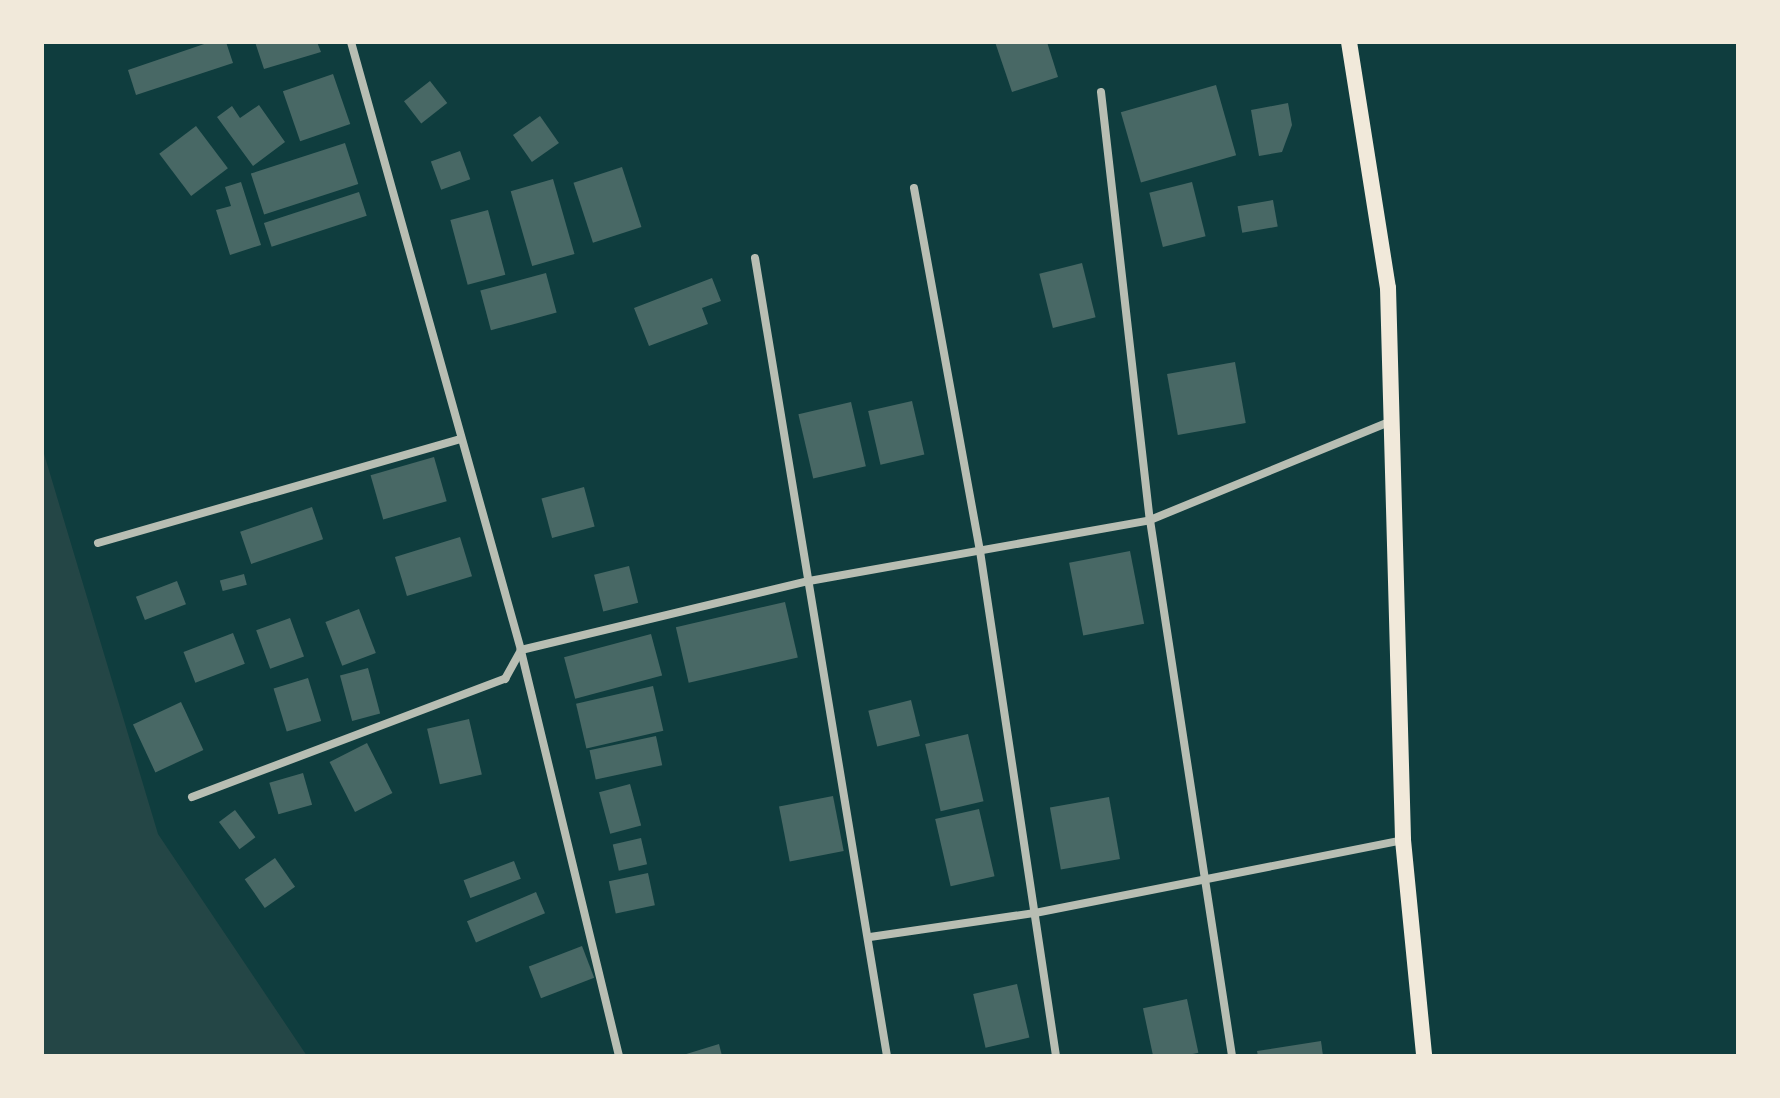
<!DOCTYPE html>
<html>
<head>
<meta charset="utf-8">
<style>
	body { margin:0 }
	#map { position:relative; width:1780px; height:1098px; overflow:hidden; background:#0f3d3e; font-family:"Archivo Narrow",sans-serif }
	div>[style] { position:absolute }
	.green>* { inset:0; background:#244646 }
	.building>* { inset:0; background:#486865; transform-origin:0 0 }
	.minor>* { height:8px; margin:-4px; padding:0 4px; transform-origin:4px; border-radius:4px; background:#b8beb3 }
	.secondary>* { height:16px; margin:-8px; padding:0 8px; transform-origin:8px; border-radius:8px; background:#f1e9da }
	span { translate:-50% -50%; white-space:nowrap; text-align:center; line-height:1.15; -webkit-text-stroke:6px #f1e9da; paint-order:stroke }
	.frame { position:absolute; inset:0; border:44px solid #f1e9da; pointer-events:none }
</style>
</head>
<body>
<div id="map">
	<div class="green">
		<i style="clip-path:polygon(42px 447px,158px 834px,307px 1056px,42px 1056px)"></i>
	</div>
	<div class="building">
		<i style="clip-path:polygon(210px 42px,226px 42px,233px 63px,136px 95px,128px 70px)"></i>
		<i style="clip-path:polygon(255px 42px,317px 42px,321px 52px,264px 69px)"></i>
		<i style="clip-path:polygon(995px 42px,1047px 42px,1058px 77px,1012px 92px)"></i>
		<i style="left:333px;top:74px;width:53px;height:53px;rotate:71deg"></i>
		<i style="left:430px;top:81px;width:28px;height:33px;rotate:52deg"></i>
		<i style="left:1216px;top:85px;width:73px;height:99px;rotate:74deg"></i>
		<i style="clip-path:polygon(1288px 103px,1292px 125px,1282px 152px,1259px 156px,1251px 110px)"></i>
		<i style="clip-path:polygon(259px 105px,285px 142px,253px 166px,217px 117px,232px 106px,240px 118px)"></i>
		<i style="left:540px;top:116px;width:33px;height:33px;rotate:55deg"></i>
		<i style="left:196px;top:126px;width:53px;height:46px;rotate:53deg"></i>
		<i style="left:345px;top:143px;width:43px;height:99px;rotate:72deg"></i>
		<i style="left:460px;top:151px;width:30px;height:31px;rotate:70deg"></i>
		<i style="left:622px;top:167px;width:63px;height:51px;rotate:72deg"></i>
		<i style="left:553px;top:179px;width:78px;height:44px;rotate:74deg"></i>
		<i style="clip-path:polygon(241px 182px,261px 245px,230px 255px,216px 210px,231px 206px,225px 187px)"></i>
		<i style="left:1192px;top:182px;width:56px;height:44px;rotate:76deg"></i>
		<i style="left:359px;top:192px;width:25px;height:100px;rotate:72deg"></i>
		<i style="left:1273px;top:200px;width:27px;height:36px;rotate:80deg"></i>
		<i style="left:488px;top:210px;width:67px;height:39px;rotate:75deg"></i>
		<i style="left:1082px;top:263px;width:56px;height:44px;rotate:76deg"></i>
		<i style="left:546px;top:273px;width:41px;height:68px;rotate:75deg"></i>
		<i style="clip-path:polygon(712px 278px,721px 301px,702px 308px,708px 324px,649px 346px,634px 308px)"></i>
		<i style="left:1235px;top:362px;width:62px;height:69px;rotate:80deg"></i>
		<i style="left:912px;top:401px;width:55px;height:45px;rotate:77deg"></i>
		<i style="left:851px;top:402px;width:66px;height:54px;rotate:77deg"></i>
		<i style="left:434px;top:457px;width:46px;height:66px;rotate:74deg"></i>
		<i style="left:584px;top:487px;width:41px;height:44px;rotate:75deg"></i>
		<i style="left:312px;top:507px;width:34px;height:76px;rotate:71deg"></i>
		<i style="left:460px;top:537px;width:41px;height:68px;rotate:73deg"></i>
		<i style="left:1130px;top:551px;width:74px;height:62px;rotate:79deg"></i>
		<i style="left:629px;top:566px;width:38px;height:36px;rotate:76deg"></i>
		<i style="left:244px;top:574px;width:11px;height:25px;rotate:75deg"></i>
		<i style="left:177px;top:581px;width:25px;height:44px;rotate:69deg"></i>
		<i style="left:785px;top:602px;width:57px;height:112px;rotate:77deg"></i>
		<i style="left:359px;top:609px;width:47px;height:36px;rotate:69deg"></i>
		<i style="left:290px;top:618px;width:41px;height:36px;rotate:70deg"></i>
		<i style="left:233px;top:633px;width:33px;height:53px;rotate:69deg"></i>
		<i style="left:651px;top:634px;width:43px;height:90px;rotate:75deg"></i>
		<i style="left:368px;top:668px;width:47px;height:29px;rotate:75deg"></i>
		<i style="left:308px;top:678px;width:45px;height:36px;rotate:73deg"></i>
		<i style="left:653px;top:686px;width:46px;height:79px;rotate:77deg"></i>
		<i style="left:911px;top:700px;width:37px;height:44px;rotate:76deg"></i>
		<i style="left:181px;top:702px;width:53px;height:53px;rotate:65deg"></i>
		<i style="left:469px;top:719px;width:57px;height:43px;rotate:77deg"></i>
		<i style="left:968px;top:734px;width:69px;height:44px;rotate:77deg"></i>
		<i style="left:656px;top:736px;width:30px;height:68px;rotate:78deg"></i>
		<i style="left:367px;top:743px;width:56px;height:42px;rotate:63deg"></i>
		<i style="left:303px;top:773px;width:33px;height:35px;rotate:74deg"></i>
		<i style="left:630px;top:784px;width:43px;height:32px;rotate:75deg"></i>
		<i style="left:833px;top:796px;width:56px;height:55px;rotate:79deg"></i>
		<i style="left:1109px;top:797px;width:63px;height:60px;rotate:80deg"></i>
		<i style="left:979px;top:809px;width:69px;height:45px;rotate:77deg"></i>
		<i style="left:235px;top:810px;width:34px;height:20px;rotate:53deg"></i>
		<i style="left:641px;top:838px;width:27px;height:29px;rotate:77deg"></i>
		<i style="left:275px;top:858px;width:35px;height:37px;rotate:55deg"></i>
		<i style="left:514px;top:861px;width:19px;height:54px;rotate:69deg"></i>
		<i style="left:648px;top:873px;width:33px;height:40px;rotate:78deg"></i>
		<i style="left:536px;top:892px;width:23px;height:75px;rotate:67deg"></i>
		<i style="left:582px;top:946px;width:34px;height:57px;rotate:69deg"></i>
		<i style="left:1017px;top:984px;width:55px;height:45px;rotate:77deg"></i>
		<i style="left:1187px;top:999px;width:55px;height:45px;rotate:78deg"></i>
		<i style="clip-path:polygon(1321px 1041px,1323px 1056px,1258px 1056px,1257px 1051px)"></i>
		<i style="clip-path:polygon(719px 1044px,722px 1056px,683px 1056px,683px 1055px)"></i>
	</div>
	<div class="minor">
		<i style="left:1101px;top:92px;width:431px;rotate:83.5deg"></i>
		<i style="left:1150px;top:520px;width:542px;rotate:81.3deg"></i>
		<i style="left:914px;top:188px;width:369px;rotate:79.7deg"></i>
		<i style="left:980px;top:551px;width:511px;rotate:81.44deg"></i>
		<i style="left:755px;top:258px;width:809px;rotate:80.61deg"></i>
		<i style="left:98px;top:543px;width:374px;rotate:-16deg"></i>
		<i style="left:192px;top:797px;width:335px;rotate:-20.7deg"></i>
		<i style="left:505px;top:679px;width:33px;rotate:-61deg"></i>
		<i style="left:521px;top:650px;width:631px;rotate:-105.62deg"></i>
		<i style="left:870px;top:937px;width:167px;rotate:-8.3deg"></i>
		<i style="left:1035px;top:913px;width:375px;rotate:-11.2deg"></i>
		<i style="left:619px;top:1056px;width:418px;rotate:-103.6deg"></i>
		<i style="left:521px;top:650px;width:296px;rotate:-13.5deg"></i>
		<i style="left:809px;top:581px;width:346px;rotate:-10.1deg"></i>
		<i style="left:1150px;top:520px;width:261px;rotate:-22.3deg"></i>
	</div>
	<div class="secondary">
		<i style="left:1349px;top:42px;width:249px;rotate:81deg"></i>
		<i style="left:1388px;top:288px;width:552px;rotate:88.44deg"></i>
		<i style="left:1403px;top:840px;width:217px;rotate:84.4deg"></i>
	</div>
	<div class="frame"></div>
</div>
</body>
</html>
